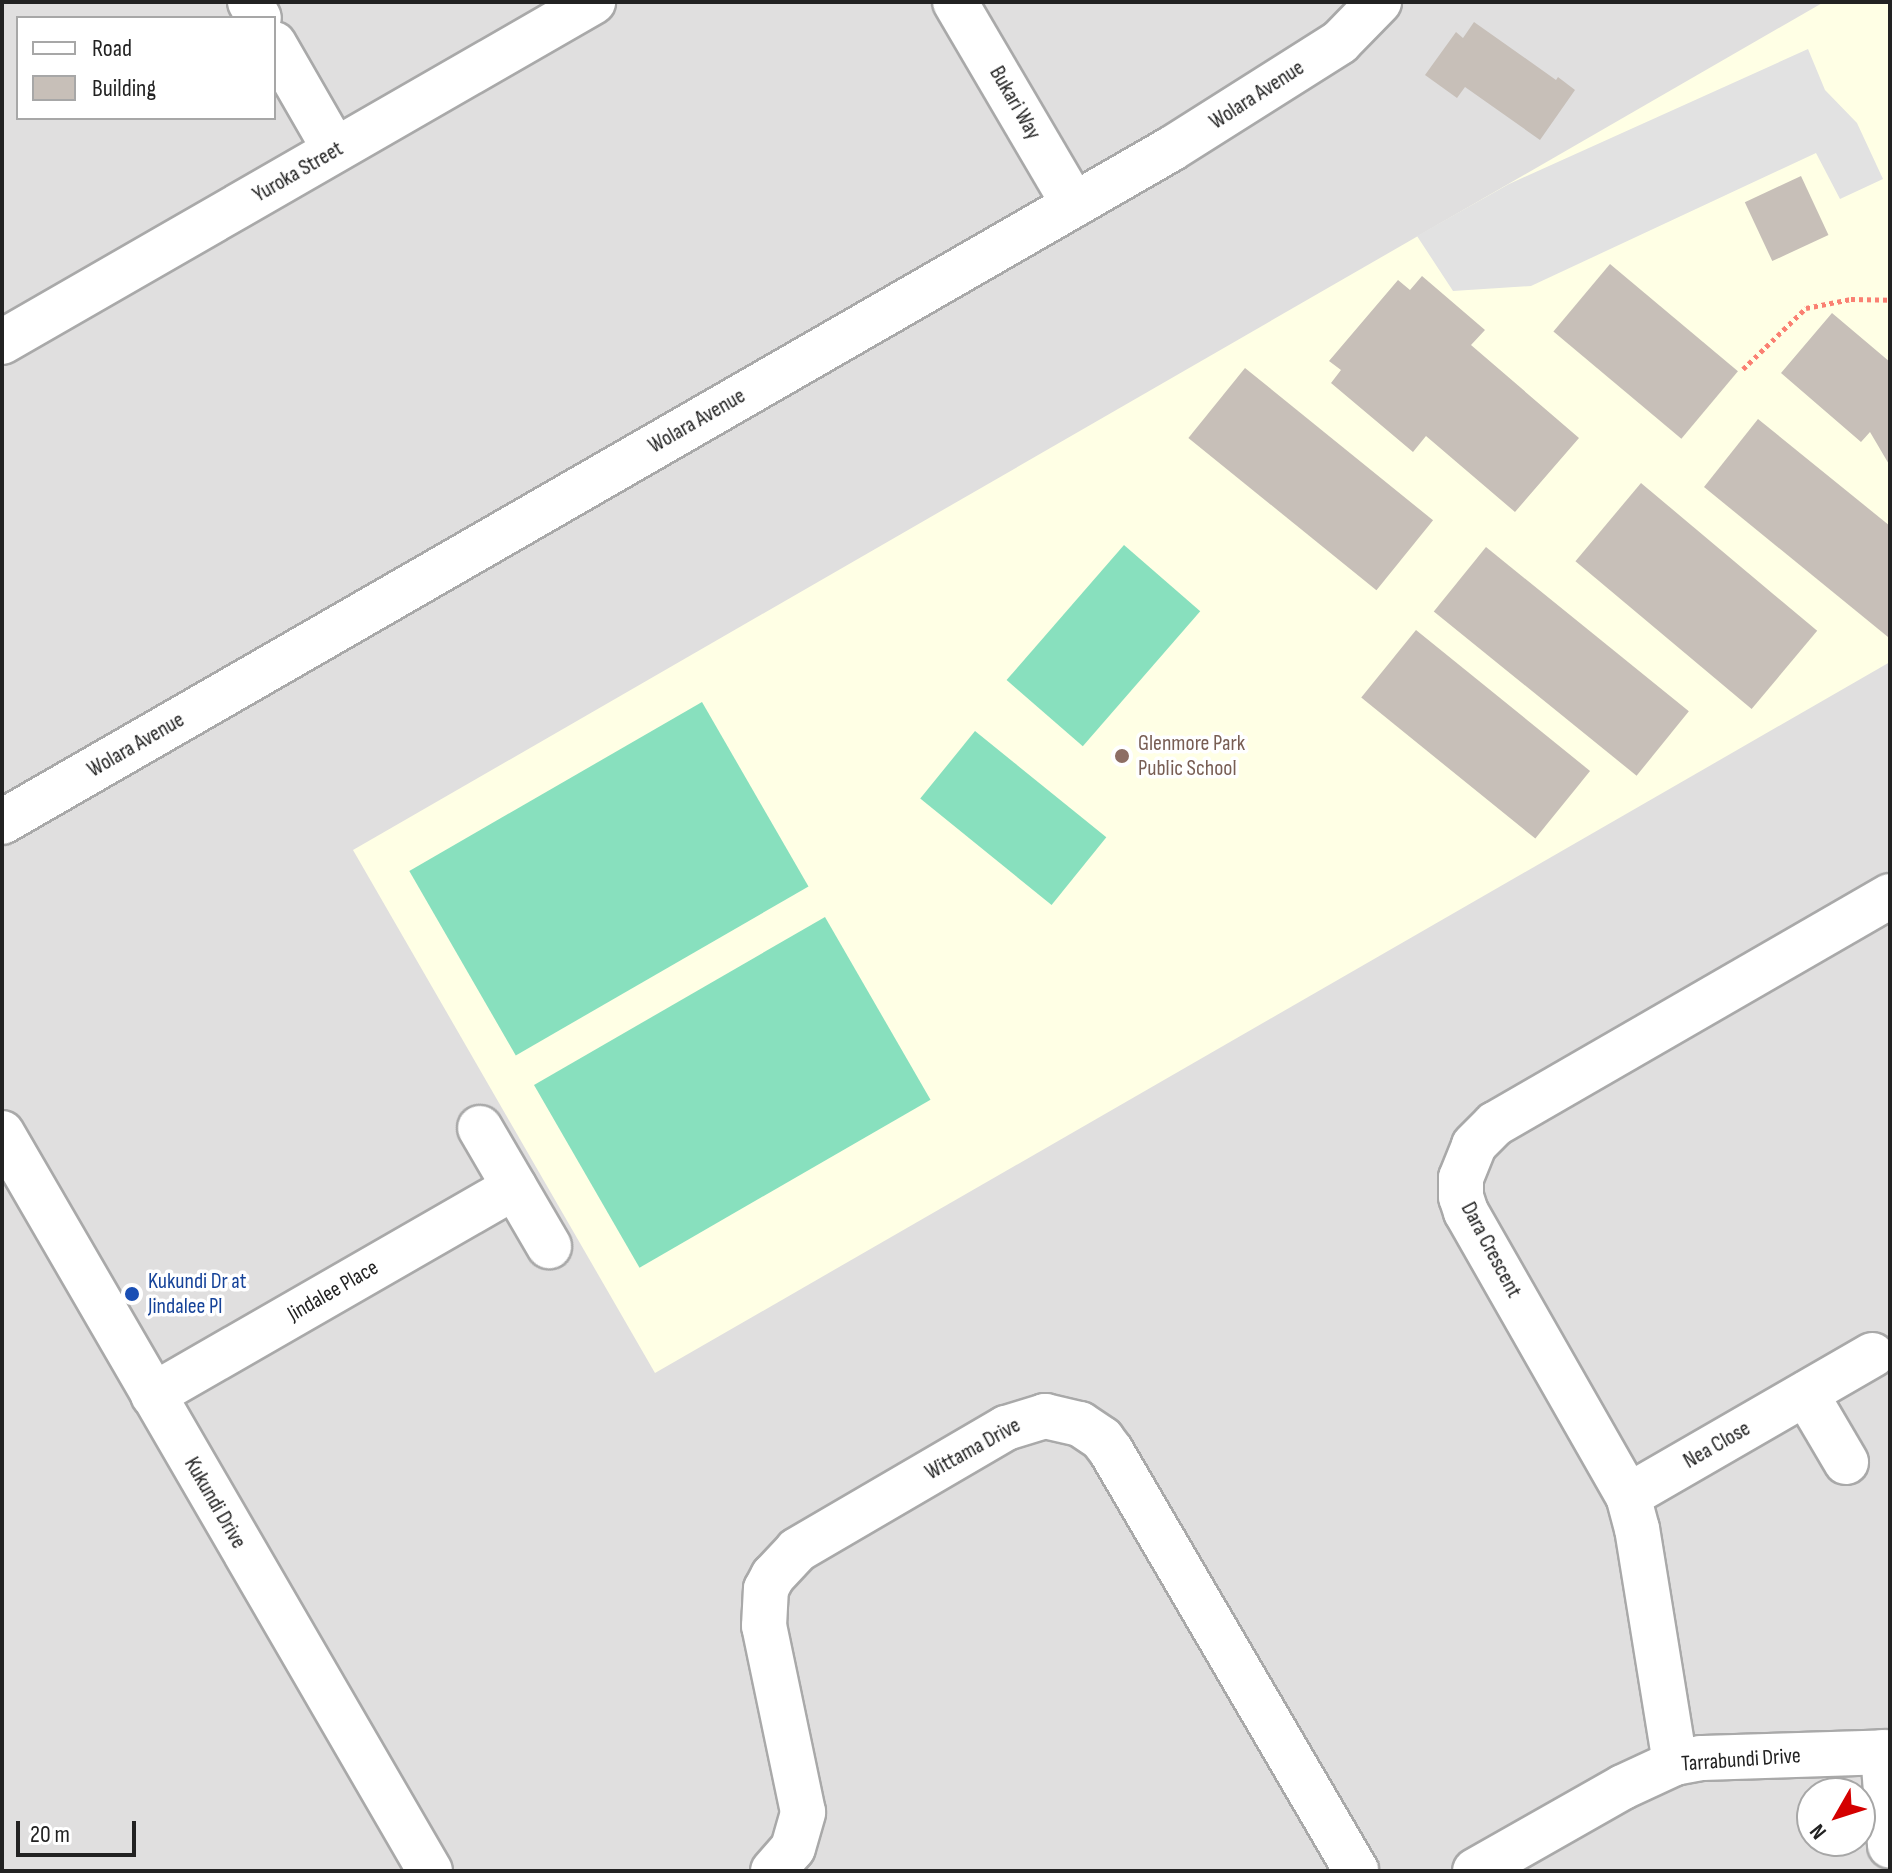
<!DOCTYPE html>
<html>
<head>
<meta charset="utf-8">
<style>
	body { margin:0 }
	#map { position:relative; width:1892px; height:1873px; overflow:hidden; background:#f2efe9; font-family:"Sofia Sans Condensed",sans-serif }
	div>[style] { position:absolute }
	.residential>* { inset:0; background:#e0dfdf }
	.education>* { inset:0; background:#ffffe5 }
	.pitch>* { inset:0; background:#88e0be; transform-origin:0 0 }
	.parking>* { inset:0; background:#e2e2e2 }
	.building>* { inset:0; background:#c7bfb8; transform-origin:0 0 }
	.path>* { height:5px; margin-top:-2.5px; transform-origin:0; background:repeating-linear-gradient(90deg,#fa8072 0 4px,transparent 0 8px) }
	.roads { filter:drop-shadow(2px 0 #a9a9a9) drop-shadow(-2px 0 #a9a9a9) drop-shadow(0 2px #a9a9a9) drop-shadow(0 -2px #a9a9a9) }
	.minor>* { height:44px; margin:-22px; padding:0 22px; transform-origin:22px; border-radius:22px; background:#fff }
	.dots>* { width:22px; height:22px; translate:-50% -50%; box-sizing:border-box; border:4px solid #fff; border-radius:50% }
	span { translate:-50% -50%; white-space:nowrap; text-align:center; line-height:1.15; -webkit-text-stroke:7px #fff; paint-order:stroke }
	.street-label { font-size:22px; color:#222 }
	.education-label { font-size:22px; color:#785e54 }
	.left { translate:0 -50%; text-align:left }
	.transit-label { font-size:22px; color:#164399 }
	.frame { position:absolute; inset:0; border:4px solid #222; pointer-events:none }
	.legend { position:absolute; left:16px; top:16px; width:260px; height:104px; box-sizing:border-box; background:#fff; border:2px solid #a7a7a7; margin:0; padding:10px 14px; list-style:none; font-size:24px; color:#222 }
	.legend li { display:flex; align-items:center; gap:16px; height:40px }
	.legend b { width:40px; border:2px solid #a7a7a7 }
	.north { position:absolute; left:1796px; top:1777px; width:80px; height:80px; box-sizing:border-box; background:#fff; border:2px solid #a7a7a7; border-radius:50%; rotate:231deg; font-size:22px; font-weight:700; line-height:32px; text-align:center; color:#222 }
	.north::after { content:''; display:block; margin:auto; width:28px; height:36px; background:#d40000; clip-path:polygon(50% 0,100% 100%,50% 72%,0 100%) }
	.scale { position:absolute; left:16px; top:1821px; width:120px; height:36px; box-sizing:border-box; border:4px solid #222; border-top:0; padding-left:10px; font-size:24px; line-height:28px; white-space:nowrap; color:#222; -webkit-text-stroke:6px #fff; paint-order:stroke }
</style>
</head>
<body>
<div id="map">
	<div class="residential">
		<i style="clip-path:polygon(evenodd,2px 2px,1890px 2px,1890px 1871px,2px 1871px,2px 2px,18px 18px,274px 18px,274px 118px,18px 118px,18px 18px,2px 2px,1812px 1793px,1860px 1793px,1860px 1841px,1812px 1841px,1812px 1793px)"></i>
	</div>
	<div class="education">
		<i style="clip-path:polygon(1824px 2px,1890px 2px,1890px 662px,655px 1373px,353px 850px)"></i>
	</div>
	<div class="pitch">
		<i style="left:1124px;top:545px;width:101px;height:179px;rotate:41deg"></i>
		<i style="left:702px;top:702px;width:213px;height:338px;rotate:60deg"></i>
		<i style="left:975px;top:731px;width:169px;height:87px;rotate:39deg"></i>
		<i style="left:825px;top:917px;width:211px;height:336px;rotate:60deg"></i>
	</div>
	<div class="parking">
		<i style="clip-path:polygon(1808px 49px,1825px 90px,1857px 123px,1883px 179px,1840px 199px,1816px 153px,1531px 286px,1453px 291px,1417px 236px,1509px 184px)"></i>
	</div>
	<div class="building">
		<i style="clip-path:polygon(1474px 22px,1556px 80px,1558px 77px,1575px 90px,1540px 140px,1465px 87px,1457px 98px,1425px 75px,1456px 32px,1463px 38px)"></i>
		<i style="left:1801px;top:176px;width:65px;height:62px;rotate:65deg"></i>
		<i style="left:1610px;top:264px;width:167px;height:88px;rotate:40deg"></i>
		<i style="clip-path:polygon(1422px 276px,1485px 330px,1471px 345px,1579px 438px,1515px 512px,1426px 436px,1413px 452px,1331px 383px,1341px 370px,1329px 361px,1398px 280px,1410px 290px)"></i>
		<i style="clip-path:polygon(1832px 313px,1890px 362px,1890px 466px,1870px 432px,1861px 442px,1781px 373px)"></i>
		<i style="left:1245px;top:368px;width:242px;height:90px;rotate:39deg"></i>
		<i style="clip-path:polygon(1758px 419px,1890px 526px,1888px 637px,1704px 487px)"></i>
		<i style="left:1641px;top:483px;width:230px;height:102px;rotate:40deg"></i>
		<i style="left:1486px;top:547px;width:261px;height:83px;rotate:39deg"></i>
		<i style="left:1416px;top:630px;width:224px;height:87px;rotate:39deg"></i>
	</div>
	<div class="path">
		<i style="left:1743px;top:369px;width:88px;rotate:-44.1deg"></i>
		<i style="left:1806px;top:308px;width:46px;rotate:-11.3deg"></i>
		<i style="left:1851px;top:299px;width:39px;rotate:1deg"></i>
	</div>
	<div class="roads">
		<div class="minor">
			<i style="left:250px;top:2px;width:18px;rotate:61deg"></i>
			<i style="left:955px;top:2px;width:235px;rotate:59.6deg"></i>
			<i style="left:274px;top:44px;width:122px;rotate:60.1deg"></i>
			<i style="left:2px;top:342px;width:682px;rotate:-29.91deg"></i>
			<i style="left:2px;top:822px;width:1349px;rotate:-29.93deg"></i>
			<i style="left:1171px;top:149px;width:200px;rotate:-32.3deg"></i>
			<i style="left:1340px;top:42px;width:56px;rotate:-45.7deg"></i>
			<i style="left:480px;top:1128px;width:137px;rotate:59.7deg"></i>
			<i style="left:2px;top:1133px;width:853px;rotate:59.89deg"></i>
			<i style="left:1806px;top:1394px;width:79px;rotate:59.5deg"></i>
			<i style="left:153px;top:1395px;width:417px;rotate:-29.9deg"></i>
			<i style="left:1628px;top:1496px;width:282px;rotate:-30deg"></i>
			<i style="left:1883px;top:1752px;width:94px;rotate:85.7deg"></i>
			<i style="left:1675px;top:1763px;width:237px;rotate:-99.2deg"></i>
			<i style="left:1637px;top:1529px;width:34px;rotate:-105deg"></i>
			<i style="left:1628px;top:1496px;width:327px;rotate:-119.7deg"></i>
			<i style="left:1466px;top:1212px;width:16px;rotate:-108deg"></i>
			<i style="left:1461px;top:1197px;width:19px;rotate:-90deg"></i>
			<i style="left:1461px;top:1178px;width:35px;rotate:-68deg"></i>
			<i style="left:1474px;top:1145px;width:30px;rotate:-45deg"></i>
			<i style="left:1495px;top:1124px;width:456px;rotate:-30deg"></i>
			<i style="left:773px;top:1871px;width:30px;rotate:-49deg"></i>
			<i style="left:793px;top:1848px;width:37px;rotate:-74deg"></i>
			<i style="left:803px;top:1812px;width:190px;rotate:-101.8deg"></i>
			<i style="left:764px;top:1626px;width:37px;rotate:-87deg"></i>
			<i style="left:766px;top:1589px;width:15px;rotate:-62deg"></i>
			<i style="left:773px;top:1576px;width:35px;rotate:-47deg"></i>
			<i style="left:797px;top:1550px;width:242px;rotate:-30.3deg"></i>
			<i style="left:1006px;top:1428px;width:41px;rotate:-17.1deg"></i>
			<i style="left:1045px;top:1416px;width:36px;rotate:13deg"></i>
			<i style="left:1080px;top:1424px;width:27px;rotate:34deg"></i>
			<i style="left:1102px;top:1439px;width:15px;rotate:53deg"></i>
			<i style="left:1111px;top:1451px;width:486px;rotate:59.7deg"></i>
			<i style="left:1475px;top:1871px;width:170px;rotate:-29.6deg"></i>
			<i style="left:1623px;top:1787px;width:57px;rotate:-24.8deg"></i>
			<i style="left:1675px;top:1763px;width:26px;rotate:-11deg"></i>
			<i style="left:1701px;top:1758px;width:189px;rotate:-1.8deg"></i>
		</div>
	</div>
	<div class="dots">
		<i style="left:1122px;top:756px;background:#8d6e63"></i>
		<i style="left:132px;top:1294px;background:#1a4fb4"></i>
	</div>
	<div class="street-label">
		<span style="left:1257px;top:95px;rotate:-33deg">Wolara Avenue</span>
		<span style="left:1015px;top:103px;rotate:60deg">Bukari Way</span>
		<span style="left:298px;top:172px;rotate:-30deg">Yuroka Street</span>
		<span style="left:697px;top:421px;rotate:-30deg">Wolara Avenue</span>
		<span style="left:136px;top:745px;rotate:-30deg">Wolara Avenue</span>
		<span style="left:1491px;top:1250px;rotate:62deg">Dara Crescent</span>
		<span style="left:333px;top:1291px;rotate:-30deg">Jindalee Place</span>
		<span style="left:1717px;top:1445px;rotate:-30deg">Nea Close</span>
		<span style="left:973px;top:1449px;rotate:-29deg">Wittama Drive</span>
		<span style="left:215px;top:1503px;rotate:60deg">Kukundi Drive</span>
		<span style="left:1741px;top:1760px;rotate:-4deg">Tarrabundi Drive</span>
	</div>
	<div class="education-label">
		<span class="left" style="left:1138px;top:756px">Glenmore Park<br>Public School</span>
	</div>
	<div class="transit-label">
		<span class="left" style="left:148px;top:1294px">Kukundi Dr at<br>Jindalee Pl</span>
	</div>
	<div class="frame"></div>
	<ul class="legend">
	<li><b style="height:10px;background:#fff"></b>Road</li>
	<li><b style="height:22px;background:#c7bfb8"></b>Building</li>
	</ul>
	<div class="north">N</div>
	<div class="scale">20 m</div>
</div>
</body>
</html>
